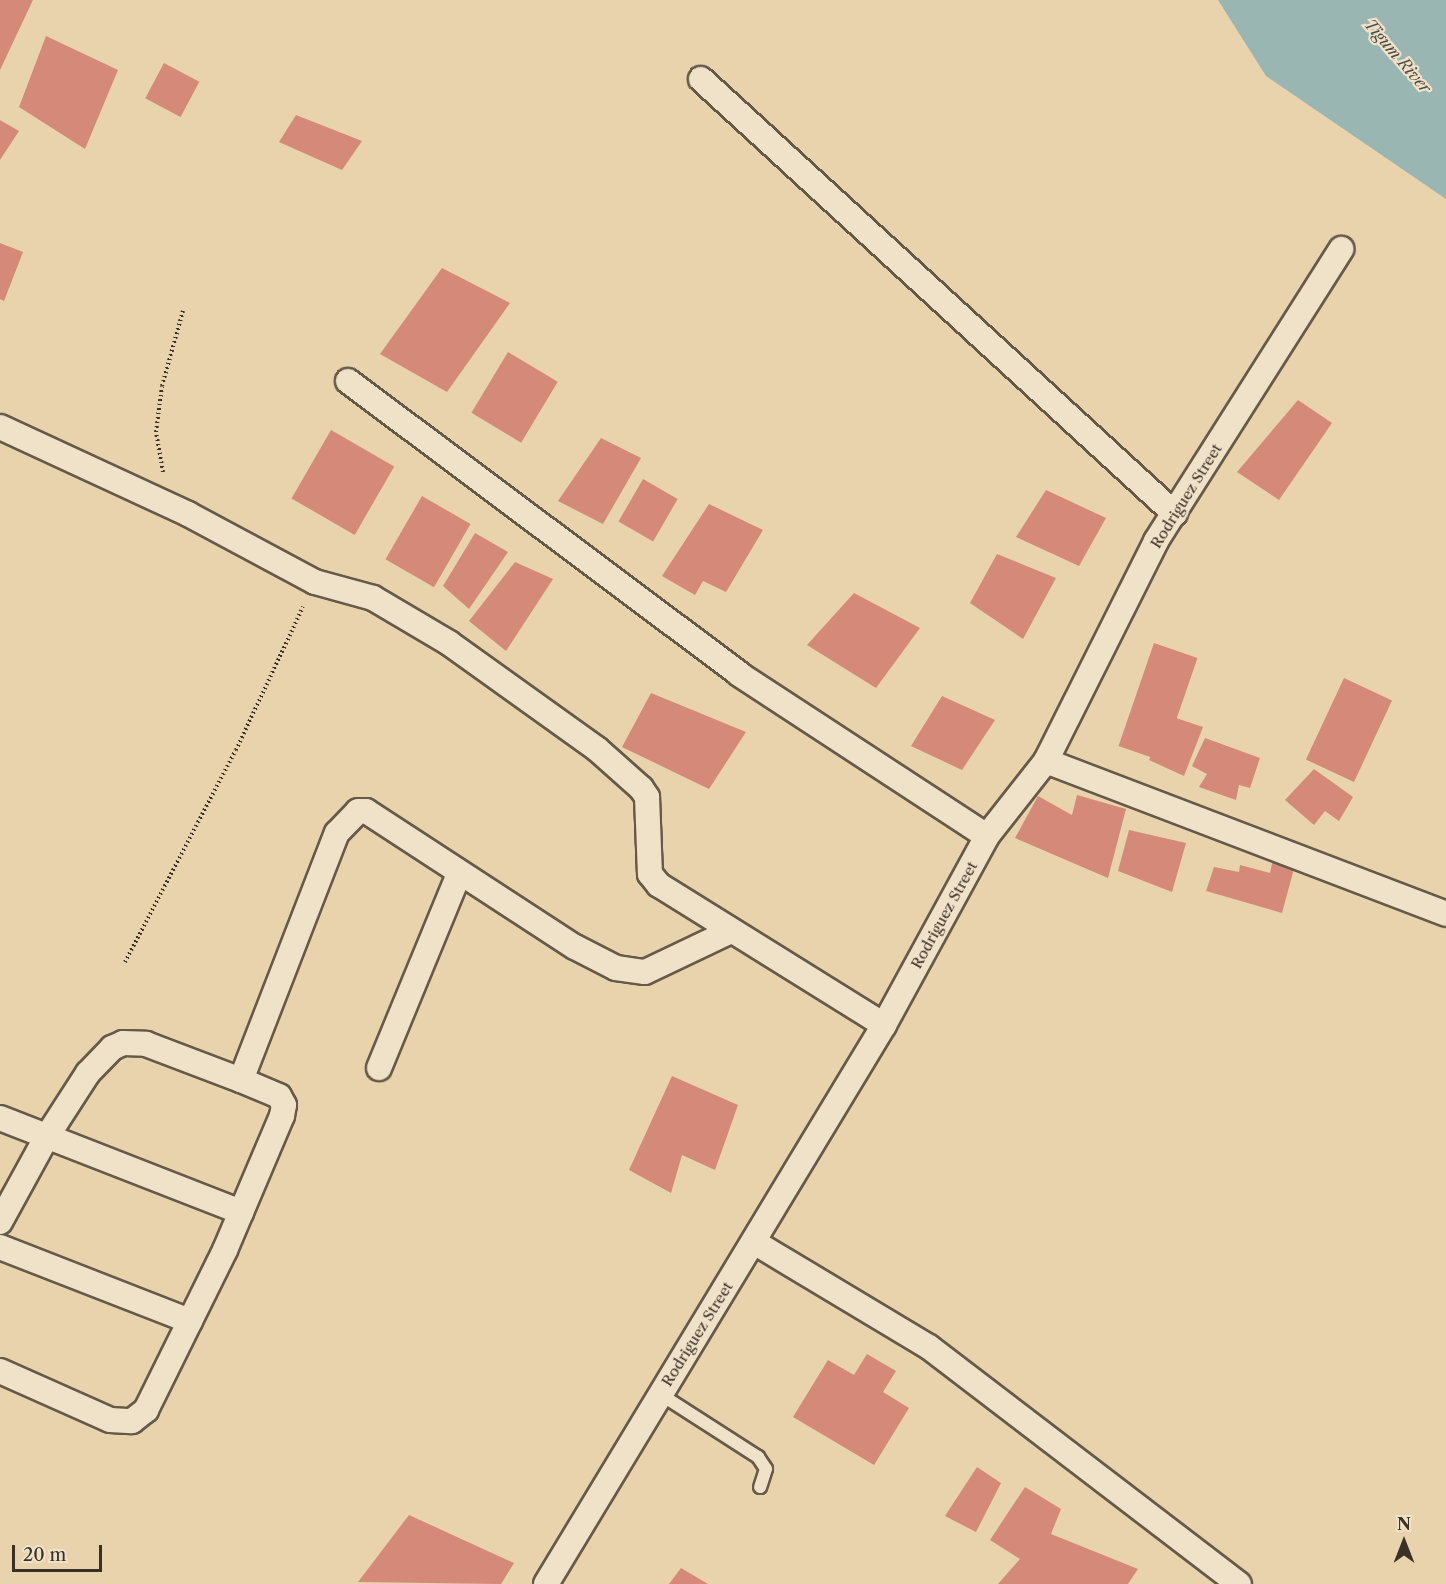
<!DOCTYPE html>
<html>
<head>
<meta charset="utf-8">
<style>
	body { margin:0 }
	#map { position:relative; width:1446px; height:1584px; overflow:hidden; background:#e8d3ac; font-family:"Libre Caslon Text",serif }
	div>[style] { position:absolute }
	.water>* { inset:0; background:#99b6b3 }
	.building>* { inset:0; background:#d58979; transform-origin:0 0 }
	.path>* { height:4px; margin-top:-2px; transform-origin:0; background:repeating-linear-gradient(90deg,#3b3026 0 1.5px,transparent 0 4.5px) }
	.roads { filter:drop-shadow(2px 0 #665948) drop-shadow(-2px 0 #665948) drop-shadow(0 2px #665948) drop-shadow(0 -2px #665948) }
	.service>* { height:12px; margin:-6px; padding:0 6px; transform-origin:6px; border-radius:6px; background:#f0e2c9 }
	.minor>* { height:24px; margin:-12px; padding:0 12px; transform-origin:12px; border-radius:12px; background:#f0e2c9 }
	span { translate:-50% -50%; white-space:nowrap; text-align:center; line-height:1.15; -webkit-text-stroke:4.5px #f0e2c9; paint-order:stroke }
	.street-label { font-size:15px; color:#3b3026 }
	.water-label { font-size:16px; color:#4e4b42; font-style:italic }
	.north { position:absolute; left:1374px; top:1512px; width:60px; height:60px; -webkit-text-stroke:4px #f0e2c9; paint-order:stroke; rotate:0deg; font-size:16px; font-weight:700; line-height:24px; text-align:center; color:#3b3026 }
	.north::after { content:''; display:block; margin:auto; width:21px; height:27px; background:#3b3026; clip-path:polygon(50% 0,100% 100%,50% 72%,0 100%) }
	.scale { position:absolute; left:12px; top:1545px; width:90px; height:27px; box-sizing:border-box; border:3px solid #3b3026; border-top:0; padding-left:8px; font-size:18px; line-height:21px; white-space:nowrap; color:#3b3026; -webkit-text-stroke:4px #f0e2c9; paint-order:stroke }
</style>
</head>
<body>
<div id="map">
	<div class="water">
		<i style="clip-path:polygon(1218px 0,1446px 0,1446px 199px,1266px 76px)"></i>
	</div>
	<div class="building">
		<i style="clip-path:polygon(0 0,33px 0,0 70px)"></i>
		<i style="clip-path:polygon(46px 36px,118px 70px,85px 149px,19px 107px)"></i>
		<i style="left:164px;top:63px;width:40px;height:40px;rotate:28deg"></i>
		<i style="clip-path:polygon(296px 115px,362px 141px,342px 170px,279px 142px)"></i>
		<i style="clip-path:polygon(0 120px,19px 131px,0 160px)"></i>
		<i style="clip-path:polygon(0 243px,23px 252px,4px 301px,0 299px)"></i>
		<i style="clip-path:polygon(442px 268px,510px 303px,447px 392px,380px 354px)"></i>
		<i style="left:508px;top:352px;width:58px;height:71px;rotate:31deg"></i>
		<i style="clip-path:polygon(1298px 400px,1332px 423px,1279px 500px,1237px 472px)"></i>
		<i style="left:331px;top:430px;width:73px;height:79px;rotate:30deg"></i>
		<i style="clip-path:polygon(601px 438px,641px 458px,603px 524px,558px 501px)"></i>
		<i style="left:643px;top:479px;width:40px;height:49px;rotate:30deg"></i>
		<i style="clip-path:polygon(1046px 490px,1106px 518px,1079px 566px,1016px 537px)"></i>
		<i style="left:422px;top:496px;width:56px;height:73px;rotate:30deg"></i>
		<i style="clip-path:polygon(709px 504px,763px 530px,726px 592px,703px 581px,695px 595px,662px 576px)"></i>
		<i style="clip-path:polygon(475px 533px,508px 552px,469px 609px,443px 586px)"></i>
		<i style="clip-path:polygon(997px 554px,1056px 578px,1023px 639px,970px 603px)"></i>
		<i style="clip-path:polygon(515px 562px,553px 579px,506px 651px,469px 621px)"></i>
		<i style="clip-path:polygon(854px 593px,920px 628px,876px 688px,807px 645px)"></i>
		<i style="left:1154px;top:643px;width:46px;height:109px;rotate:19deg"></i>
		<i style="left:1344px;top:678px;width:53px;height:90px;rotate:25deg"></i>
		<i style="clip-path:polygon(651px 693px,746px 732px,709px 789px,622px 747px)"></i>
		<i style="clip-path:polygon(942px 696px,995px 720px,962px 770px,911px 746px)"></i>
		<i style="clip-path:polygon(1170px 716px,1203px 727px,1184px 776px,1149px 760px)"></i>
		<i style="clip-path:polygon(1205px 738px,1260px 758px,1250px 788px,1239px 785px,1236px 800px,1199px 787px,1207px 774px,1192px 766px)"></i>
		<i style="clip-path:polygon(1314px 769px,1353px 797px,1339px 821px,1325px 811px,1314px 825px,1285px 800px)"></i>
		<i style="clip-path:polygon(1077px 795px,1126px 809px,1108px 878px,1015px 838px,1038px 796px,1072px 815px)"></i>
		<i style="clip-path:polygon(1129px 830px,1186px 843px,1172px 892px,1118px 871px)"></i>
		<i style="clip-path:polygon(1273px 859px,1295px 865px,1282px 913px,1206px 891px,1214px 867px,1239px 872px,1240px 865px,1270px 873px)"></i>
		<i style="clip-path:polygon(672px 1076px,738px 1105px,715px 1170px,682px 1155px,671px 1193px,629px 1170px)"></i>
		<i style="clip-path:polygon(867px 1354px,896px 1371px,883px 1392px,909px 1408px,874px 1465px,793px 1417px,828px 1360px,854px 1375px)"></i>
		<i style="clip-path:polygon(977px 1467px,1001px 1483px,976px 1532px,945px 1516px)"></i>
		<i style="clip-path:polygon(1025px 1487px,1061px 1509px,1051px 1534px,1138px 1569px,1128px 1584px,998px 1584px,1020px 1559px,990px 1540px)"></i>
		<i style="clip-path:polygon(409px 1515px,514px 1563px,501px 1584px,358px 1582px)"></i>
		<i style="clip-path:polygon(681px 1568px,708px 1584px,669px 1584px)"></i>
	</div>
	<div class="path">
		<i style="left:163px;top:472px;width:41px;rotate:-99.9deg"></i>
		<i style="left:156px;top:432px;width:46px;rotate:-82.6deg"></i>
		<i style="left:162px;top:386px;width:78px;rotate:-74.4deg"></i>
		<i style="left:125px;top:962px;width:239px;rotate:-62.4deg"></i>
		<i style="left:236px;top:750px;width:158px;rotate:-64.9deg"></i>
	</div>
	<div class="roads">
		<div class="service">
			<i style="left:660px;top:1394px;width:117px;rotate:32.7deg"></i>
			<i style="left:758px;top:1457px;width:14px;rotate:56deg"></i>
			<i style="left:766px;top:1469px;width:19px;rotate:108deg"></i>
		</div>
		<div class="minor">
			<i style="left:701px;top:79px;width:643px;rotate:42.54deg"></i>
			<i style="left:348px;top:381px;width:489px;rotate:36.8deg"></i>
			<i style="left:739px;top:674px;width:296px;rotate:33.2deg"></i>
			<i style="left:0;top:427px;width:207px;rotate:24.8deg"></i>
			<i style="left:188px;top:514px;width:144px;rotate:28.2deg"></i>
			<i style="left:315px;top:582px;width:60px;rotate:15.4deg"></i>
			<i style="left:373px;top:598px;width:88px;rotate:30.6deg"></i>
			<i style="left:449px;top:643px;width:182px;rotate:35.6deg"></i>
			<i style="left:597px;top:749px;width:59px;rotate:41.6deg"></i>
			<i style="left:641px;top:788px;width:11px;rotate:56deg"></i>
			<i style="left:647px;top:797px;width:77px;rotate:87.8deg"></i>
			<i style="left:650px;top:874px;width:14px;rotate:51deg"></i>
			<i style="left:659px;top:885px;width:265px;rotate:31.9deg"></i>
			<i style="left:1046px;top:761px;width:428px;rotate:20.9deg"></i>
			<i style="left:379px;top:1068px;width:210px;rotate:-67.6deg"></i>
			<i style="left:0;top:1118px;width:259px;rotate:21.3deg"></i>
			<i style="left:0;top:1222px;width:96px;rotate:-61.3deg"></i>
			<i style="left:46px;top:1138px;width:77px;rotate:-57.1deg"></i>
			<i style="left:88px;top:1073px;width:35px;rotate:-46deg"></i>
			<i style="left:112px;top:1048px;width:12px;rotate:-24deg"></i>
			<i style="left:123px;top:1043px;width:23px;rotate:2deg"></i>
			<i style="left:146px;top:1044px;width:102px;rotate:20.8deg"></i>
			<i style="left:241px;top:1080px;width:265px;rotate:-68.8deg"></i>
			<i style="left:337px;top:833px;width:30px;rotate:-46deg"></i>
			<i style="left:358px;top:811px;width:8px"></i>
			<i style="left:366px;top:811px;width:249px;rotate:33.1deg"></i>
			<i style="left:575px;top:947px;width:46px;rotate:27.1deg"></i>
			<i style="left:616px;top:968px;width:29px;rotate:8deg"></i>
			<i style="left:645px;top:972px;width:93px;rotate:-25.5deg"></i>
			<i style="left:754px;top:1242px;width:204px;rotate:31deg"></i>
			<i style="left:929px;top:1347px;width:390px;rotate:37.4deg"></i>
			<i style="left:0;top:1247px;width:204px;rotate:21.3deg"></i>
			<i style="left:0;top:1371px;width:120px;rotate:24deg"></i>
			<i style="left:110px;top:1420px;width:22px;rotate:3deg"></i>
			<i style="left:132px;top:1421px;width:18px;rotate:-38deg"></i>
			<i style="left:146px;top:1410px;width:178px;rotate:-63.7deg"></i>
			<i style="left:225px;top:1250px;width:146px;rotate:-67deg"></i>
			<i style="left:282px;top:1116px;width:11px;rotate:-80deg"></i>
			<i style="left:284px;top:1105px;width:10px;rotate:-119deg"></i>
			<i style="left:279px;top:1096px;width:41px;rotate:-157.2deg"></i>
			<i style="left:546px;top:1584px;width:653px;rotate:-58.84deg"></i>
			<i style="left:884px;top:1025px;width:215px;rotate:-61.4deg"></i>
			<i style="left:987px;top:836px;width:95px;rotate:-51.8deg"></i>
			<i style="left:1046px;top:761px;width:246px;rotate:-63.4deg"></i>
			<i style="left:1156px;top:541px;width:346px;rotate:-57.6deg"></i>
		</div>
	</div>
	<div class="street-label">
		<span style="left:1186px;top:496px;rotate:-58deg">Rodriguez Street</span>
		<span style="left:944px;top:915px;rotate:-61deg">Rodriguez Street</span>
		<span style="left:697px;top:1334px;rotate:-58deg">Rodriguez Street</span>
	</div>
	<div class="water-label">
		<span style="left:1398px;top:56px;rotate:49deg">Tigum River</span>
	</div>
	<div class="north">N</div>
	<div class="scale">20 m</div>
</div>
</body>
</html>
